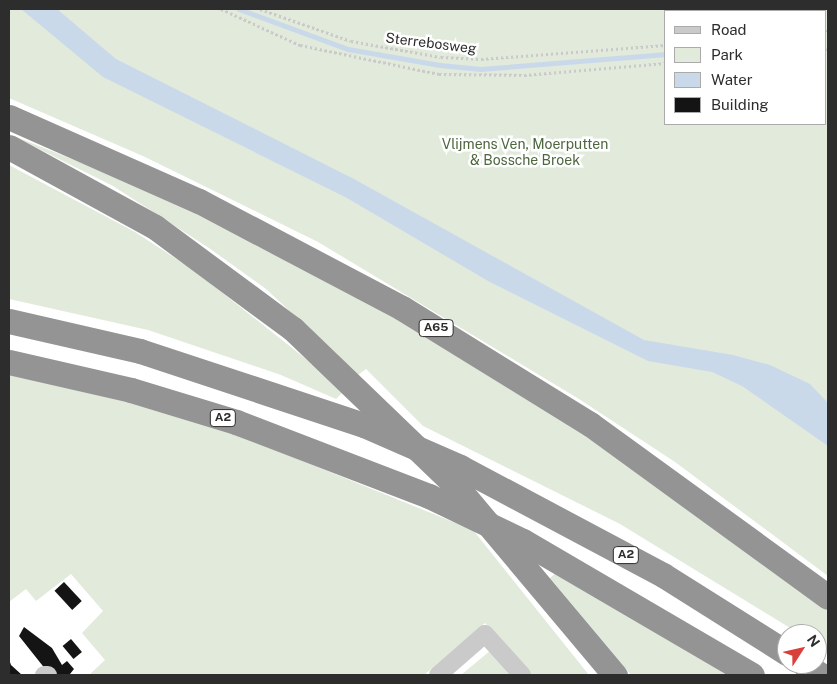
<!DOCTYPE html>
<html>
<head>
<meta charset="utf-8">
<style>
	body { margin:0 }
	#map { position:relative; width:837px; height:684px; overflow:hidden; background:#fff; font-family:"Public Sans",sans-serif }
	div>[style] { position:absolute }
	.green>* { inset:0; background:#e2eadc }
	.water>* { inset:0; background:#c9d9e9 }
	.stream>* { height:4.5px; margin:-2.25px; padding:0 2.25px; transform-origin:2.25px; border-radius:2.25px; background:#c9d9e9 }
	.building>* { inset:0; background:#141414; transform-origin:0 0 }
	.path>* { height:2.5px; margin-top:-1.25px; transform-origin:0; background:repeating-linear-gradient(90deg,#cacaca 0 2.5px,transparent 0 5px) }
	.minor>* { height:18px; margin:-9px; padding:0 9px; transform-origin:9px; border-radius:9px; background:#cacaca }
	.highway>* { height:25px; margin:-12.5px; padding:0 12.5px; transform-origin:12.5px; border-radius:12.5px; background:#949494 }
	.highway-bridge>* { height:25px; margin:-12.5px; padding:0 12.5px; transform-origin:12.5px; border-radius:12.5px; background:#949494 }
	span { translate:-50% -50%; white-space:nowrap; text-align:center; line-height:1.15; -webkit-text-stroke:5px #fff; paint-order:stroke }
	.shield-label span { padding:1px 4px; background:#fff; border:1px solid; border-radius:4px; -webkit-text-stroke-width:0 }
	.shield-label { font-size:12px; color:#2d2d2d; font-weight:700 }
	.street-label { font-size:14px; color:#2d2d2d }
	.park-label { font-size:14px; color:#4c663e }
	.frame { position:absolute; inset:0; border:10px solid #2d2d2d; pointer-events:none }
	.legend { position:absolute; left:664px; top:10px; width:162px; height:115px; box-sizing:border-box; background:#fff; border:1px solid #ababab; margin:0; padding:6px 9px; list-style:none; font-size:15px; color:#2d2d2d }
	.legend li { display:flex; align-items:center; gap:10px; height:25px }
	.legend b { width:25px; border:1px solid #ababab }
	.north { position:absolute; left:777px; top:624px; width:50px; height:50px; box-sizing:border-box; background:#fff; border:1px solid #ababab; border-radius:50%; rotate:55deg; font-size:14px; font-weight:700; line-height:20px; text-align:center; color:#2d2d2d }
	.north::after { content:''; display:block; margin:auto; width:18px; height:22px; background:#da403a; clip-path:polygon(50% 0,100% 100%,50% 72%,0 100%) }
</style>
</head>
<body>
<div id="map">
	<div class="green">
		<i style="clip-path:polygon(evenodd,9px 9px,828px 9px,828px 576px,675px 462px,579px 399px,318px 242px,145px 157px,9px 98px,9px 9px,666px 11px,826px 11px,826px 124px,666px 124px,666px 11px)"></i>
		<i style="clip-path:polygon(11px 135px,163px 195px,414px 327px,584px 433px,828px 610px,828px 653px,817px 645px,817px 634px,800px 634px,620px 524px,423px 426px,366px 369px,358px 375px,266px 289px,209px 248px,113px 186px)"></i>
		<i style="clip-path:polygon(9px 165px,135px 232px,195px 271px,345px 390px,336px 399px,281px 375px,148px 330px,9px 299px)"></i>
		<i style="clip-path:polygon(9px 369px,219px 427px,473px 530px,589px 675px,532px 675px,485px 623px,424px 675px,89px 675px,105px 660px,82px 633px,103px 611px,71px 574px,36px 601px,26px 589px,9px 602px)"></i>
		<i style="clip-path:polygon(558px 571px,735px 675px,631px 675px,550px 578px)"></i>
		<i style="clip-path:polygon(491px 650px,514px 675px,461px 675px)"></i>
	</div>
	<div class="water">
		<i style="clip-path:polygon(21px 9px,57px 9px,116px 59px,354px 179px,644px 340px,733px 355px,770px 365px,810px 384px,828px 403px,828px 446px,742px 386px,712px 372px,648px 361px,488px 281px,347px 198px,103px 77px)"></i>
	</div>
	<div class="stream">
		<i style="left:239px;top:9px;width:116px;rotate:20.2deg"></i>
		<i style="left:348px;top:49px;width:93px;rotate:9.9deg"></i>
		<i style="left:440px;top:65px;width:41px;rotate:5.6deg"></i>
		<i style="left:481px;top:69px;width:186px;rotate:-4.6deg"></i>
	</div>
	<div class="building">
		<i style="left:64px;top:582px;width:26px;height:13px;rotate:47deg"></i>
		<i style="clip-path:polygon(24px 627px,52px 648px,62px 665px,67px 661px,74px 669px,70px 674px,50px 675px,19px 636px)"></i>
		<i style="left:71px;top:639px;width:17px;height:11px;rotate:50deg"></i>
		<i style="clip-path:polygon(9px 659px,11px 665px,22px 675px,9px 675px)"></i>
	</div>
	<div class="path">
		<i style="left:221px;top:9px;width:87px;rotate:24.5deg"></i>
		<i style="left:300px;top:45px;width:142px;rotate:11.8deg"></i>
		<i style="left:439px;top:74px;width:85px;rotate:0.7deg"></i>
		<i style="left:524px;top:75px;width:143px;rotate:-4.8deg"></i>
		<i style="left:260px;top:9px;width:96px;rotate:19.4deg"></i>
		<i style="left:351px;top:41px;width:91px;rotate:10.1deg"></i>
		<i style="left:441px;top:57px;width:40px;rotate:2.9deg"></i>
		<i style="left:481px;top:59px;width:186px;rotate:-4.3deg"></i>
		<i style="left:826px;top:31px;width:2px"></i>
		<i style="left:826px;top:50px;width:2px;rotate:-27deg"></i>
	</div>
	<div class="minor">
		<i style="left:44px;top:675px;width:4px"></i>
		<i style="left:438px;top:675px;width:62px;rotate:-41.1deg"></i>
		<i style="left:485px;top:634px;width:55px;rotate:47.9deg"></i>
	</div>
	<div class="highway">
		<i style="left:9px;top:117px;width:208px;rotate:23.9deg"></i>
		<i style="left:199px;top:201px;width:229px;rotate:27.8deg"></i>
		<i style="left:402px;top:308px;width:221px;rotate:31.7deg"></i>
		<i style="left:590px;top:424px;width:294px;rotate:36deg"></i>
		<i style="left:9px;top:147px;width:166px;rotate:28.7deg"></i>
		<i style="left:155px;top:227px;width:172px;rotate:36.5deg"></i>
		<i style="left:293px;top:329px;width:228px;rotate:43.9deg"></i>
		<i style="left:457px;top:487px;width:246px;rotate:50deg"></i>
		<i style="left:9px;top:321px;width:134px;rotate:12.9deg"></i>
		<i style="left:140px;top:351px;width:236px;rotate:18.3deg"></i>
		<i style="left:9px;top:362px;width:125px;rotate:12.9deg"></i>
		<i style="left:131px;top:390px;width:110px;rotate:16.9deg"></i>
		<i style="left:236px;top:422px;width:207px;rotate:21deg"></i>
		<i style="left:460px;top:467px;width:230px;rotate:28deg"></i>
		<i style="left:663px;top:575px;width:146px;rotate:32.2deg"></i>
		<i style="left:523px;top:541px;width:265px;rotate:30.3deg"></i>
		<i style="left:804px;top:664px;width:20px;rotate:33deg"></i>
	</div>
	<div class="highway-bridge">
		<i style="left:364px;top:425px;width:105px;rotate:23.6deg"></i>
		<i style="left:429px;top:496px;width:104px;rotate:25.6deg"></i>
	</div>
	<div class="shield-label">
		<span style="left:436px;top:328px">A65</span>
		<span style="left:223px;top:418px">A2</span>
		<span style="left:626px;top:555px">A2</span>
	</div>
	<div class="street-label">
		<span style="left:431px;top:43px;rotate:7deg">Sterrebosweg</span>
	</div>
	<div class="park-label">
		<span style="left:525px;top:152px">Vlijmens Ven, Moerputten<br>&amp; Bossche Broek</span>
	</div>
	<div class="frame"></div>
	<ul class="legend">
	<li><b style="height:6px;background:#cacaca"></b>Road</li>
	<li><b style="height:14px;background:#e2eadc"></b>Park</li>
	<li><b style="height:14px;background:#c9d9e9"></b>Water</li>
	<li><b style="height:14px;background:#141414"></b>Building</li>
	</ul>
	<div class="north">N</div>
</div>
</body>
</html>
